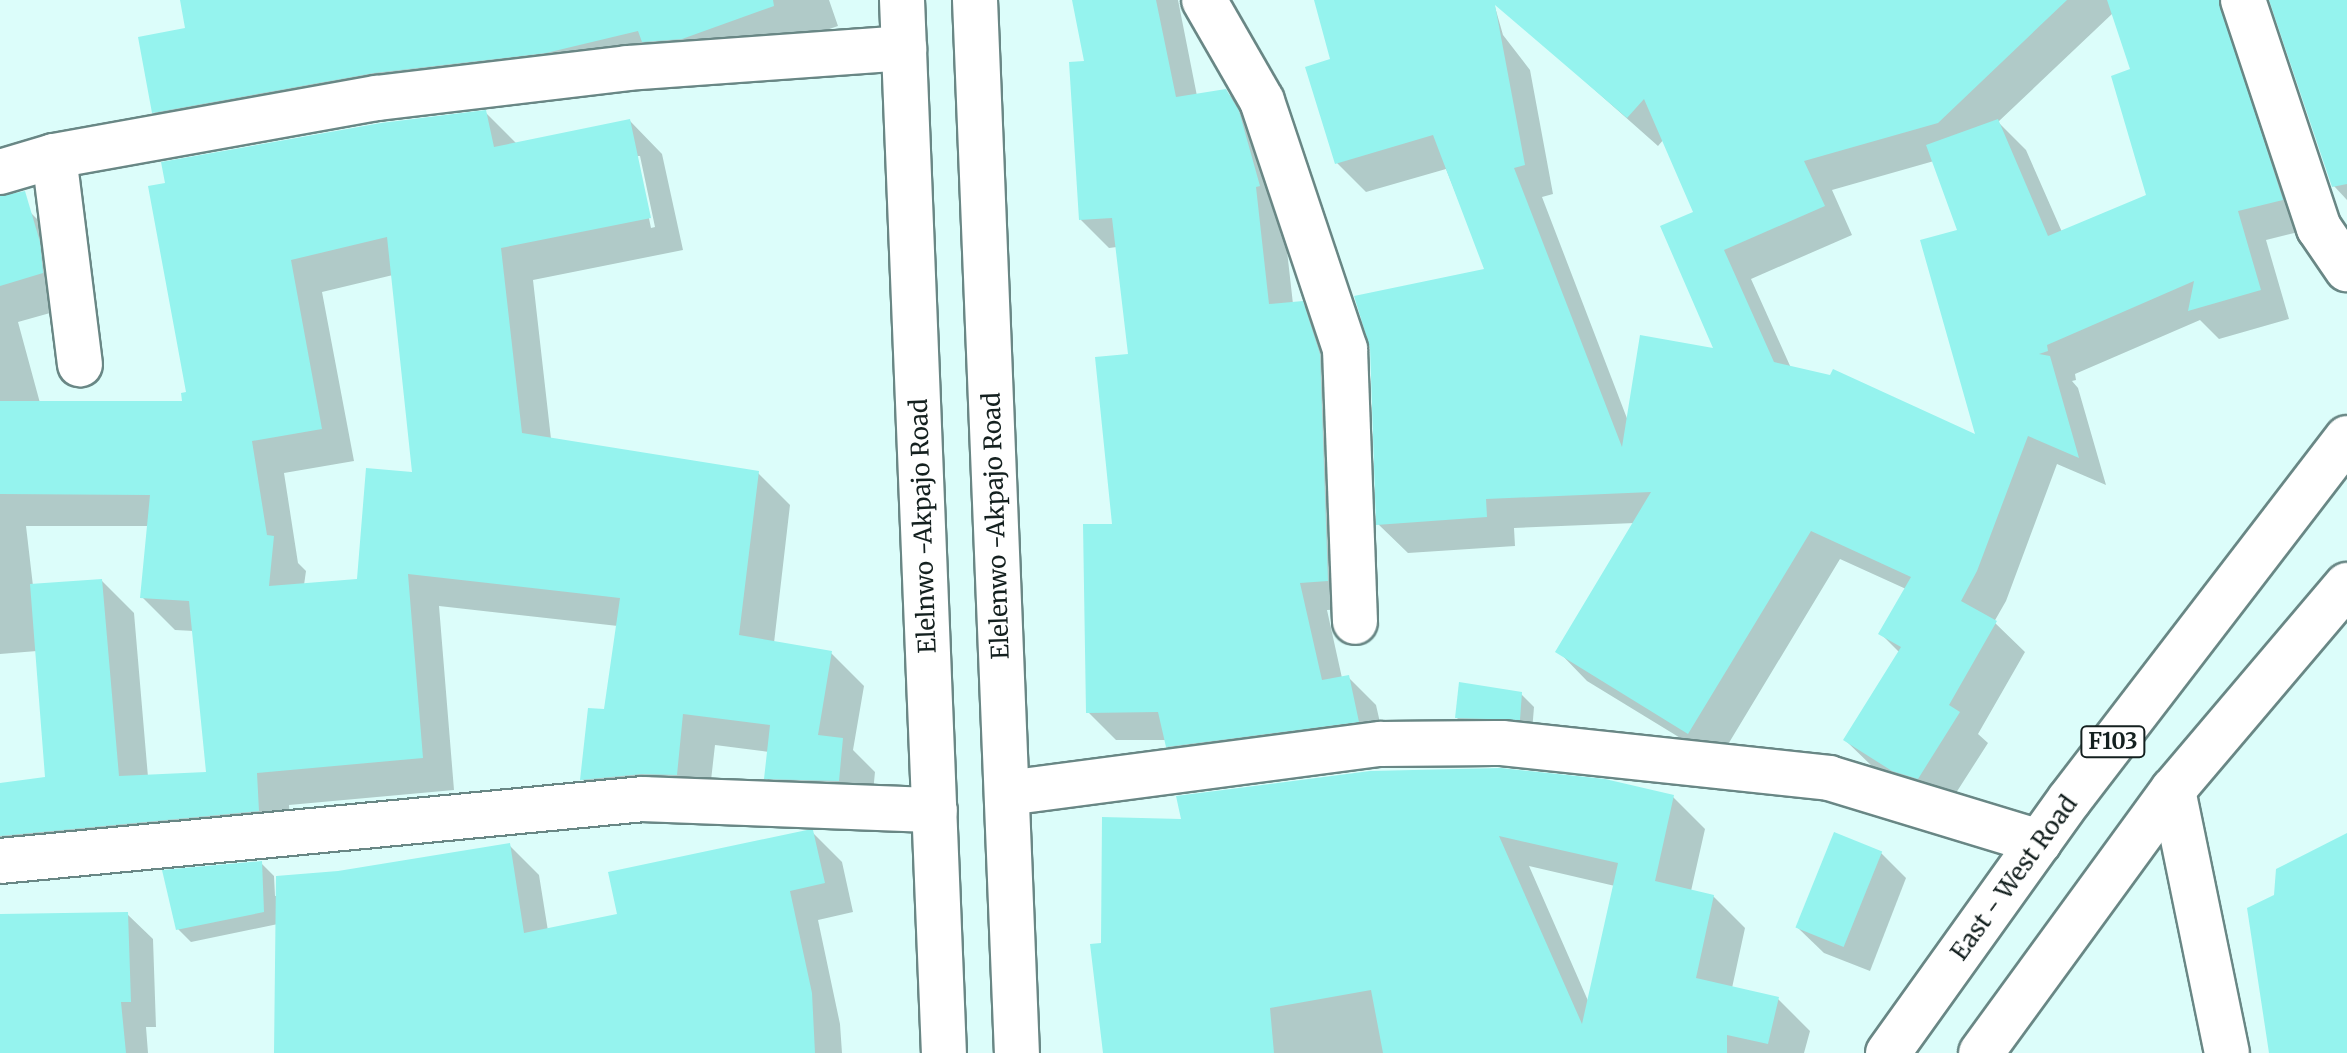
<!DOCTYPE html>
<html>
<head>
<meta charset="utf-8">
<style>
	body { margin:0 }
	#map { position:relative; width:2347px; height:1053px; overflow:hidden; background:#dcfdfa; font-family:Merriweather,serif }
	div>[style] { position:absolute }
	.shadow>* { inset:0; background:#0003 }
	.building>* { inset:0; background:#95f3ee; transform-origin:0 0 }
	.roads { filter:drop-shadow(2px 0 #698785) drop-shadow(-2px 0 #698785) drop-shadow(0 2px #698785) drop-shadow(0 -2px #698785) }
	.minor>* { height:44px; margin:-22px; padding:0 22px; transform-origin:22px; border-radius:22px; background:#fff }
	.major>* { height:44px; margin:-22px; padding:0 22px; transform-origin:22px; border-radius:22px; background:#fff }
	span { translate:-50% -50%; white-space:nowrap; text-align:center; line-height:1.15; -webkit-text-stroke:6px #fff; paint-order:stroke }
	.shield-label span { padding:2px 6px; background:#fff; border:2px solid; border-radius:6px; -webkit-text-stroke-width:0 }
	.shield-label { font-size:22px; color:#14201f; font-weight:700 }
	.street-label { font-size:24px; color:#14201f }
</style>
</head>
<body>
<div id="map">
	<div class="shadow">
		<i style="clip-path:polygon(182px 0,829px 0,838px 26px,714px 69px,185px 143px,154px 112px,187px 30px)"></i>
		<i style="clip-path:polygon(1074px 0,1178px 0,1197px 96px,1225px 91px,1254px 119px,1283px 215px,1293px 304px,1302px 303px,1330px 331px,1356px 609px,1327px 610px,1342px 678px,1348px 677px,1376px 705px,1386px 749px,1196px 774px,1167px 746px,1166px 740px,1116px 740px,1088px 712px,1114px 526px,1130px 356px,1117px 247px,1109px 248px,1081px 220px,1086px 63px)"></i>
		<i style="clip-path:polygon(evenodd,1316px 0,1493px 0,1503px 35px,1530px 70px,1553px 194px,1542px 197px,1628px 421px,1716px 350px,1695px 213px,1664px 139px,1658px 146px,1518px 22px,1537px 0,2201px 0,2253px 55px,2311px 229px,2266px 240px,2289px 319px,2219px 339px,2200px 320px,2075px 374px,2076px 380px,2072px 381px,2078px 388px,2106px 485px,2057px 464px,2006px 601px,1994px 622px,2025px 652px,1978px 734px,1988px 743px,1947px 807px,1875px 769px,1845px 740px,1900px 653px,1881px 634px,1906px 589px,1840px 559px,1718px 761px,1587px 681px,1558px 651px,1635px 523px,1514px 528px,1515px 546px,1408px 553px,1378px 524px,1487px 271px,1446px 169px,1366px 192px,1337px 163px,1332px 61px,1316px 0,2113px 13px,2133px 70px,2148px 196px,2062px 232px,2026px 150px,1998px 122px,2113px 13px,1316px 0,1934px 161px,1960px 231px,1978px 438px,1791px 368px,1751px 279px,1852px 235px,1832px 190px,1934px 161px)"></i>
		<i style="clip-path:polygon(2304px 0,2347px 0,2347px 200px,2334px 186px)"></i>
		<i style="clip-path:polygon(evenodd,485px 112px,517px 144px,630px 121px,662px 154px,683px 250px,533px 280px,551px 439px,758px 473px,790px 505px,774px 643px,831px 653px,864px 686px,853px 750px,875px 772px,871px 813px,799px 810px,766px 778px,769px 752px,715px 745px,708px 807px,614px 812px,582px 779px,605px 712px,618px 626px,439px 606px,454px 790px,289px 805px,291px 843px,0 874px,0 785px,47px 779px,37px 651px,0 654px,0 213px,30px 212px,62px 244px,75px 306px,18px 322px,40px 403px,184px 403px,188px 394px,150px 188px,485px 112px,636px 156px,640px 156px,655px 227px,651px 228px,636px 156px,485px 112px,393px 275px,414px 474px,359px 581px,304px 585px,306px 571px,298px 563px,284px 473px,354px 461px,322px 292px,393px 275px,485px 112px,26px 526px,149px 526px,142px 597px,175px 630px,194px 631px,208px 774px,148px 777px,134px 613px,102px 581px,33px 586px,26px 526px)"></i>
		<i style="clip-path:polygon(1521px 694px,1534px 707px,1532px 732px,1470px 731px,1457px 718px)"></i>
		<i style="clip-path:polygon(evenodd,1673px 797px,1705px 829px,1691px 891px,1713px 896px,1745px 928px,1732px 988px,1778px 999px,1810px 1031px,1804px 1053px,1105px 1053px,1103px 944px,1184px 821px,1673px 797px,1529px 866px,1615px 886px,1589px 1003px,1529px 866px)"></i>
		<i style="clip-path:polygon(813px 833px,842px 862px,853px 912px,818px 920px,840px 1024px,842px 1053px,276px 1053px,278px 924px,191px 942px,178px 929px,261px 863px,274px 876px,275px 896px,278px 896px,338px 873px,509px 845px,539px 875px,548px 931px,619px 915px)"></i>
		<i style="clip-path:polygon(1881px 853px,1906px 878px,1870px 971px,1824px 953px,1798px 928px)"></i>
		<i style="clip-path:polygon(127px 914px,153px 939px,156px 1027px,146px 1027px,148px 1053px,0 1053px,0 918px)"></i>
	</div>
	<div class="building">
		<i style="clip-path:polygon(180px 0,773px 0,774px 6px,682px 39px,642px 42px,638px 31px,546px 53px,374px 73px,152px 113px,138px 37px,185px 28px)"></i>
		<i style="clip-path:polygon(1072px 0,1156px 0,1176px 97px,1226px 89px,1239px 111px,1260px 186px,1256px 187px,1269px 304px,1303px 301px,1320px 354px,1328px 581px,1300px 583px,1322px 680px,1349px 675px,1359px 722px,1166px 747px,1158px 712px,1086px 713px,1083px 524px,1112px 524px,1095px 357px,1128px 354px,1112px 218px,1079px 220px,1069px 62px,1084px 61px)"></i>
		<i style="clip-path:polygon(evenodd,1314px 0,2067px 0,1938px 123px,1804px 161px,1825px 206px,1724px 250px,1774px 362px,1830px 375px,1833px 369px,1975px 434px,1920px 240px,1957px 230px,1926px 145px,1998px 119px,2048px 236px,2146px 195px,2111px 76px,2130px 69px,2107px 0,2219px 0,2283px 200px,2238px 211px,2261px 290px,2188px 311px,2194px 281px,2047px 345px,2048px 351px,2039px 354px,2050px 356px,2079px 458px,2028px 436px,1977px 571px,1961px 601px,1997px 621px,1949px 705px,1960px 712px,1918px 779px,1892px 771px,1843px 740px,1901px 647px,1878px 634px,1911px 577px,1811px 531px,1688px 734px,1555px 652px,1651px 492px,1486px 499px,1487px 517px,1376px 525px,1370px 348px,1354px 296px,1484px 269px,1433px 135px,1335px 164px,1305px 67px,1330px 59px,1314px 0,1495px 5px,1627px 118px,1644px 99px,1693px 212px,1660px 226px,1713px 348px,1640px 335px,1622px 447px,1514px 168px,1525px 165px,1495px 5px)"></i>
		<i style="clip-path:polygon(2269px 0,2347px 0,2347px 184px,2332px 187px)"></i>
		<i style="clip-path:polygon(evenodd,486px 110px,494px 147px,630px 119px,651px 218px,501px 248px,522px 433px,759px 471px,739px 635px,832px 651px,818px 735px,843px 738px,839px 781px,764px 779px,770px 725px,683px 714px,677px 775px,642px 774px,580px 780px,588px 708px,604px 709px,620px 598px,408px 574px,423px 758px,257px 773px,259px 811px,0 836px,0 783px,45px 777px,30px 584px,102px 579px,119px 776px,206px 772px,189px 601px,140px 598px,150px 495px,0 494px,0 401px,182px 401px,181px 393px,186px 392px,148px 186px,165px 183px,161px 162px,381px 123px,486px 110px,387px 237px,412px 472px,366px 468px,357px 579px,269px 586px,274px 536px,267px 535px,252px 441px,322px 429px,291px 260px,387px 237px)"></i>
		<i style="clip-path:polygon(25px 191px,40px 242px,43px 273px,0 286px,0 196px)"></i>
		<i style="clip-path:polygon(1459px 682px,1522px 692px,1520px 720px,1455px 718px)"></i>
		<i style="clip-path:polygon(evenodd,1501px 768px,1605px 779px,1674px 795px,1655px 881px,1714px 895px,1696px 978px,1779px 997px,1768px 1044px,1727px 1035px,1727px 1053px,1383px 1053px,1371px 990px,1270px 1008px,1274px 1053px,1103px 1053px,1090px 944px,1101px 943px,1102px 817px,1181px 819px,1176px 796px,1370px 771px,1501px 768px,1499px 836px,1618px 863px,1582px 1024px,1499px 836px)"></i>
		<i style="clip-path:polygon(807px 830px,813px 830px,825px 883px,790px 891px,812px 993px,815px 1053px,274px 1053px,276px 876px,338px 871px,510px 843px,524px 933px,617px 914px,608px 872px)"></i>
		<i style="left:1834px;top:832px;width:52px;height:103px;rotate:22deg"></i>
		<i style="clip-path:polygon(2347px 833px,2347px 1053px,2269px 1053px,2247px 908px,2274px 895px,2276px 869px)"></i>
		<i style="clip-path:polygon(262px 861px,264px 912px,176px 930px,162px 870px)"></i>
		<i style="clip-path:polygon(128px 912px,131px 1002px,121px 1002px,126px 1053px,0 1053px,0 914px)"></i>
	</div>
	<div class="roads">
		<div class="minor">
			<i style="left:1204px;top:0;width:116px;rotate:60.1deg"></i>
			<i style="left:1262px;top:101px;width:262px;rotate:71.5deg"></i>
			<i style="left:1345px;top:349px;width:273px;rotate:87.9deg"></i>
			<i style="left:2243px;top:0;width:240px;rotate:71.6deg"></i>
			<i style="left:2319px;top:228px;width:50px;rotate:55.7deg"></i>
			<i style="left:54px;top:156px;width:210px;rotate:82.9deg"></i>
			<i style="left:0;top:172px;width:56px;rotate:-16.5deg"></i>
			<i style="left:54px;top:156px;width:328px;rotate:-10.2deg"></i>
			<i style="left:377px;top:98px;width:252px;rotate:-6.8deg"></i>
			<i style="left:627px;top:68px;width:278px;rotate:-4.1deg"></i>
			<i style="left:2173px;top:790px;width:268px;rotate:78.4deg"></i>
			<i style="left:1007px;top:793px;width:377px;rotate:-7.5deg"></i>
			<i style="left:1381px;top:744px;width:121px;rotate:-0.5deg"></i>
			<i style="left:1502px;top:743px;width:329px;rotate:6.1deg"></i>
			<i style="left:1829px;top:778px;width:220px;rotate:16.9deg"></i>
			<i style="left:0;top:861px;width:647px;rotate:-5.5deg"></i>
			<i style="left:644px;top:799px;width:291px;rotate:2.2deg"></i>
		</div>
		<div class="major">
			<i style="left:902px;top:0;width:1054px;rotate:87.72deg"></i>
			<i style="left:975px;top:0;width:1054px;rotate:87.72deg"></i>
			<i style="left:1888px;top:1053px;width:312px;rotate:-54.4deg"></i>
			<i style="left:2070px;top:799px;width:455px;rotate:-52.5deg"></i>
			<i style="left:1981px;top:1053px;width:326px;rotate:-53.9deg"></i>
			<i style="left:2173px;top:790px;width:269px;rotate:-49.7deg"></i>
		</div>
	</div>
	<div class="shield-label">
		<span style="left:2113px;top:742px">F103</span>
	</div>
	<div class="street-label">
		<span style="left:923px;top:526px;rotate:-92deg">Elelnwo -Akpajo Road</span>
		<span style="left:996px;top:526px;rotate:-92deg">Elelenwo -Akpajo Road</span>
		<span style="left:2014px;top:878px;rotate:-54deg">East - West Road</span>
	</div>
</div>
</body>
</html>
